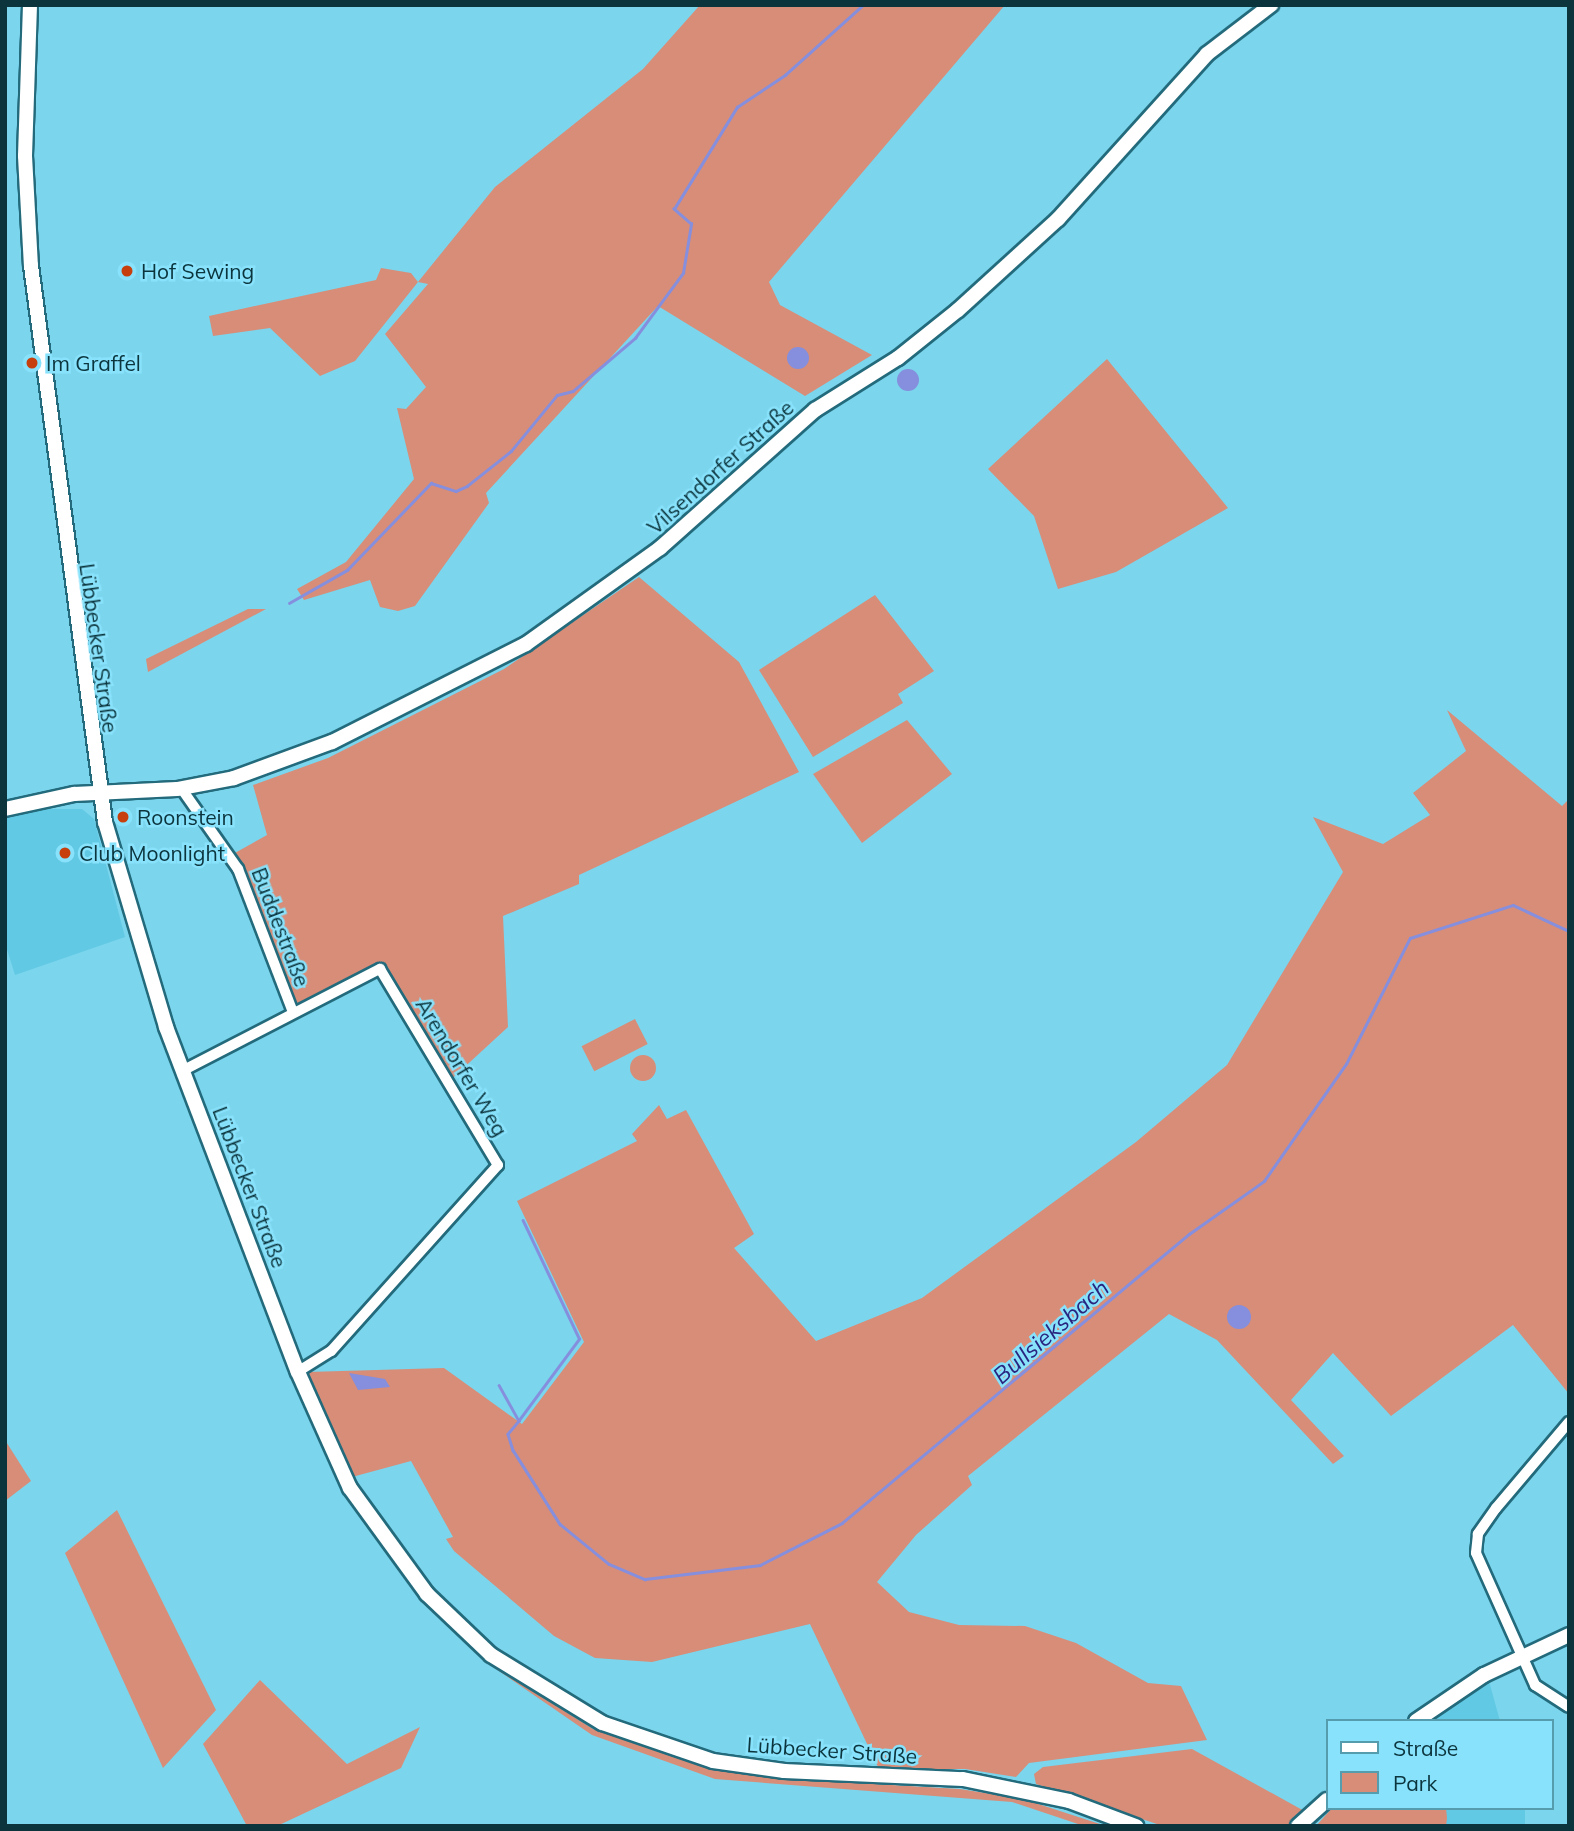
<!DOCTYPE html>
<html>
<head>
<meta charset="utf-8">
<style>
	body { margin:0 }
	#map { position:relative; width:1574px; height:1831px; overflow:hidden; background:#7bd5ed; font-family:Mulish,sans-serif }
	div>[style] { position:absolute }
	.built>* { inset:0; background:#62c9e4; transform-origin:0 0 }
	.green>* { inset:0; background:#d78d78; transform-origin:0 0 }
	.round { border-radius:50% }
	.water>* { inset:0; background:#858fdd }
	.stream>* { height:2.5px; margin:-1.25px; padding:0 1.25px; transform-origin:1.25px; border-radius:1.25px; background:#858fdd }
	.roads { filter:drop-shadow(2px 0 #236b7c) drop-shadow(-2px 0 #236b7c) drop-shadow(0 2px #236b7c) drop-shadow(0 -2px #236b7c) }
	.street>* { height:10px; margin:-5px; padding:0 5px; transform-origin:5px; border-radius:5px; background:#fff }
	.secondary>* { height:14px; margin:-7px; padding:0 7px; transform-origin:7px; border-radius:7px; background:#fff }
	.dots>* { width:19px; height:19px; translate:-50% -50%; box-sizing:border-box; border:4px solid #88e2fb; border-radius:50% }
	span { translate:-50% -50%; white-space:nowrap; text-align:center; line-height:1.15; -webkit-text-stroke:5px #88e2fb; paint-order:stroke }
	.poi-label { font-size:21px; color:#0b343d }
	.left { translate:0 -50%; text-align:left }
	.street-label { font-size:21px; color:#0b343d }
	.water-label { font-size:23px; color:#29257f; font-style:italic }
	.frame { position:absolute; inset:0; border:7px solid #0b343d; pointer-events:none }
	.legend { position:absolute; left:1326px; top:1719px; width:228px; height:91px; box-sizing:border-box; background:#88e2fb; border:2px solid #569caf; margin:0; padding:9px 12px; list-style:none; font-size:21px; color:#0b343d }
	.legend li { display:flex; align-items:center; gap:14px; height:35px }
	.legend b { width:35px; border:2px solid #569caf }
</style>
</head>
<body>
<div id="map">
	<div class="built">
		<i style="clip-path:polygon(48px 809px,82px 809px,94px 819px,125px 937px,15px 975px,5px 943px,5px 816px)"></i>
		<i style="clip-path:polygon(1489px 1681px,1500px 1721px,1430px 1721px)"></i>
		<i style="left:1446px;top:1808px;width:79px;height:18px"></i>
	</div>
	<div class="green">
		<i style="clip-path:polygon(700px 5px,1005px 5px,769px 282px,780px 305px,872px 355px,805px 396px,658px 306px,486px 493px,489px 503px,415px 606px,398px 611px,380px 607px,370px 580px,304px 600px,297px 589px,346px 562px,414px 479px,397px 408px,406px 409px,426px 387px,385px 334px,428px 284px,418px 282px,355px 361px,320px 376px,270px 328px,213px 336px,209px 316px,376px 280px,381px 268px,411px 273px,418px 282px,495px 187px,643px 69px)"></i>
		<i style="clip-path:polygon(1107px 359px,1228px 508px,1116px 572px,1058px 589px,1034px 516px,988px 469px)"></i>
		<i style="clip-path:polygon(639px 577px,739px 662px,799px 772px,579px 875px,579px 884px,503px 916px,508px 1027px,445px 1085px,378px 973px,299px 1013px,233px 854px,267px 835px,253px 785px,328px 758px,504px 669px)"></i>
		<i style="clip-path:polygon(875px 595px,934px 671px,898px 694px,903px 703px,813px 757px,759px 670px)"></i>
		<i style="clip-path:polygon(248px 609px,266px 609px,148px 672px,146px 659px)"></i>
		<i style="clip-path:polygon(1447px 710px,1562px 806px,1569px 799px,1569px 1394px,1513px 1325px,1391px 1416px,1333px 1353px,1291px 1400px,1344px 1456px,1333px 1464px,1217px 1340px,1169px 1314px,968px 1476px,972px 1485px,916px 1535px,877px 1582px,909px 1612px,959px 1625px,1025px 1626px,1076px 1643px,1148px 1683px,1181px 1686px,1207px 1740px,1029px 1763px,1016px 1777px,965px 1769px,879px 1769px,810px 1624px,652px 1662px,595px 1658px,554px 1636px,454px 1551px,446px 1539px,453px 1537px,411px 1461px,352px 1477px,308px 1372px,444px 1368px,522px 1424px,584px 1342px,517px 1201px,637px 1141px,632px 1134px,659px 1105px,667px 1119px,686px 1110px,754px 1234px,734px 1248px,816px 1341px,922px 1298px,1136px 1142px,1227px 1065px,1343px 872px,1313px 817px,1383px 844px,1430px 815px,1413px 793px,1466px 751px)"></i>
		<i style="clip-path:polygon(907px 720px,952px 774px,862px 843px,813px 774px)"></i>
		<i style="left:635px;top:1019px;width:28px;height:60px;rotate:63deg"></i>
		<i class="round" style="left:630px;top:1055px;width:26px;height:26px"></i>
		<i style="clip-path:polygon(5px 1440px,31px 1481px,5px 1501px)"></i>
		<i style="clip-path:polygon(117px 1510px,216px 1710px,163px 1768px,65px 1553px)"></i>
		<i style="clip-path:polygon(486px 1662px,593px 1729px,712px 1767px,789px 1779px,960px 1789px,1023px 1799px,1106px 1826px,1084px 1826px,1012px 1802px,715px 1779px,592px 1735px)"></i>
		<i style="clip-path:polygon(260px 1680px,347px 1764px,420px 1727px,401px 1768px,277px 1826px,247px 1826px,203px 1744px)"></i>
		<i style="clip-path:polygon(1192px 1749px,1306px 1812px,1291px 1826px,1163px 1826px,1036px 1784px,1034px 1774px,1043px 1767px)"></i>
		<i style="clip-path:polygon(1332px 1808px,1446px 1808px,1447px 1818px,1446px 1826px,1316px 1826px)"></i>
	</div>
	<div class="water">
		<i class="round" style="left:787px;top:347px;width:22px;height:22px"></i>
		<i class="round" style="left:897px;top:369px;width:22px;height:22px"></i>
		<i class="round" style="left:1227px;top:1305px;width:24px;height:24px"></i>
		<i style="clip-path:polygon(349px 1373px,385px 1379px,390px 1387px,358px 1390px)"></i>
	</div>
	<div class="stream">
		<i style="left:289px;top:603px;width:67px;rotate:-29.6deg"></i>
		<i style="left:347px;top:570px;width:121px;rotate:-46deg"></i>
		<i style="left:431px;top:483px;width:26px;rotate:18deg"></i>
		<i style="left:456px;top:491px;width:12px;rotate:-24deg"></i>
		<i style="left:467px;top:486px;width:56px;rotate:-38.5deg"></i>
		<i style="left:511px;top:451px;width:72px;rotate:-50.6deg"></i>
		<i style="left:557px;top:395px;width:16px;rotate:-14deg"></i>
		<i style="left:573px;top:391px;width:82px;rotate:-40.5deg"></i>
		<i style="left:635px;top:338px;width:81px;rotate:-53.6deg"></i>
		<i style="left:683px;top:273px;width:50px;rotate:-80.7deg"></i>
		<i style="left:691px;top:224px;width:23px;rotate:-139deg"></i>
		<i style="left:674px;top:209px;width:120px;rotate:-58.3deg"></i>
		<i style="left:737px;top:107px;width:58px;rotate:-33.7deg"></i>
		<i style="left:785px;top:75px;width:105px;rotate:-41.9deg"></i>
		<i style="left:499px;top:1385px;width:41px;rotate:60.9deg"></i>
		<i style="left:519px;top:1421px;width:17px;rotate:130deg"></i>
		<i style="left:508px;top:1434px;width:17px;rotate:73deg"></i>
		<i style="left:513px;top:1450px;width:88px;rotate:57.6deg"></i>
		<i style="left:560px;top:1524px;width:63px;rotate:39.2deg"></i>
		<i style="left:609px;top:1564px;width:39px;rotate:23deg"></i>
		<i style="left:645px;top:1579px;width:116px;rotate:-6.9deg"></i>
		<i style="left:760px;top:1565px;width:92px;rotate:-27.1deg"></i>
		<i style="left:842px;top:1523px;width:452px;rotate:-39.8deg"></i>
		<i style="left:1189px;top:1234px;width:92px;rotate:-35.2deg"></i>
		<i style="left:1264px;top:1181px;width:143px;rotate:-55deg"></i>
		<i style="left:1346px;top:1064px;width:141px;rotate:-63.1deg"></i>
		<i style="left:1410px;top:938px;width:108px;rotate:-17.8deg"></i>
		<i style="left:1513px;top:905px;width:62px;rotate:24.9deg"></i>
		<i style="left:519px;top:1420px;width:101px;rotate:-53.5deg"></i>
		<i style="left:579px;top:1339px;width:131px;rotate:-115.4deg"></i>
	</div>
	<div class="roads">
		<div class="street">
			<i style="left:181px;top:788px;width:99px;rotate:54.9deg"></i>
			<i style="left:238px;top:869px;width:153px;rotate:69deg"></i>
			<i style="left:182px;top:1071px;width:223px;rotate:-27.3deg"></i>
			<i style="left:380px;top:969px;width:229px;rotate:59deg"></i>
			<i style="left:498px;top:1165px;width:250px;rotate:131.9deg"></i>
			<i style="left:331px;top:1351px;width:39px;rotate:148deg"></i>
			<i style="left:1569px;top:1422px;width:113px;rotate:130.3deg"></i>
			<i style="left:1496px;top:1508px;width:32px;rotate:125deg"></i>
			<i style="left:1478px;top:1534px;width:19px;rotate:96deg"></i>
			<i style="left:1476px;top:1553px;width:145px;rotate:65.9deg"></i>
			<i style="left:1535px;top:1685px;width:40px;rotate:32.9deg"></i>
		</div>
		<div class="secondary">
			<i style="left:30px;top:5px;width:151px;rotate:91.9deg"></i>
			<i style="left:25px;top:156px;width:110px;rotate:86.9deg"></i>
			<i style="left:31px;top:266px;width:561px;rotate:82.42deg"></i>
			<i style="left:105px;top:822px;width:214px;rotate:73.4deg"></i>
			<i style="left:166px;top:1027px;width:369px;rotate:69.1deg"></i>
			<i style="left:298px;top:1372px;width:127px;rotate:65.9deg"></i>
			<i style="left:350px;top:1488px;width:131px;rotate:54deg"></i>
			<i style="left:427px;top:1594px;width:88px;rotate:43.6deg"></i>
			<i style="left:491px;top:1655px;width:130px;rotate:31.5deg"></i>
			<i style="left:602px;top:1723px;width:117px;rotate:18.9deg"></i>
			<i style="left:713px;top:1761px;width:72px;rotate:8deg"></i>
			<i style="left:784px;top:1771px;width:179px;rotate:2.6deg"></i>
			<i style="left:963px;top:1779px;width:108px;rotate:11.7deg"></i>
			<i style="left:1069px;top:1801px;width:72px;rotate:20.5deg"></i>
			<i style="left:5px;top:809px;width:71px;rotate:-12.3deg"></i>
			<i style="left:74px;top:794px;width:103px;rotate:-2.8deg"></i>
			<i style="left:177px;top:789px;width:58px;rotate:-10.9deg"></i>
			<i style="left:234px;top:778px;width:104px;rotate:-20.2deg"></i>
			<i style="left:332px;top:742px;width:217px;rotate:-26.8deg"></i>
			<i style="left:526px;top:644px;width:165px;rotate:-35.6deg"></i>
			<i style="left:660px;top:548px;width:208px;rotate:-41.7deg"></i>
			<i style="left:815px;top:410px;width:98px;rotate:-32.1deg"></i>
			<i style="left:898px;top:358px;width:77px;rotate:-38.7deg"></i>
			<i style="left:958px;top:310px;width:135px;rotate:-42.3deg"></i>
			<i style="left:1058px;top:219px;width:222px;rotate:-47.9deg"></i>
			<i style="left:1207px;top:54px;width:81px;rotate:-37.4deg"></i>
			<i style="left:1416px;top:1721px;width:82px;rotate:-34.1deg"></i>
			<i style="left:1484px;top:1675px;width:94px;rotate:-25.2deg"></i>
			<i style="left:1298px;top:1826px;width:39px;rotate:-42deg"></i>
		</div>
	</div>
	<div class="dots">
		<i style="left:127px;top:271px;background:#c73f0d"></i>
		<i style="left:32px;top:363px;background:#c73f0d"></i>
		<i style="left:123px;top:817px;background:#c73f0d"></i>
		<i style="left:65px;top:853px;background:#c73f0d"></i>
	</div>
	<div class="poi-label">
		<span class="left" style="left:141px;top:271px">Hof Sewing</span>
		<span class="left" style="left:46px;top:363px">Im Graffel</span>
		<span class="left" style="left:137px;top:817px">Roonstein</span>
		<span class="left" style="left:79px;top:853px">Club Moonlight</span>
	</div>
	<div class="street-label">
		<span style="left:720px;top:467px;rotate:-42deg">Vilsendorfer Straße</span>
		<span style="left:99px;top:648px;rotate:82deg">Lübbecker Straße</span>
		<span style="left:281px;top:927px;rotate:69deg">Buddestraße</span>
		<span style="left:462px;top:1067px;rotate:59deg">Arendorfer Weg</span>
		<span style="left:250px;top:1187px;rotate:69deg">Lübbecker Straße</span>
		<span style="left:832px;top:1750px;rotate:4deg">Lübbecker Straße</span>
	</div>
	<div class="water-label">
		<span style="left:1051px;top:1332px;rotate:-41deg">Bullsieksbach</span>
	</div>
	<div class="frame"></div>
	<ul class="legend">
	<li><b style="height:9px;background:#fff"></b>Straße</li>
	<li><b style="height:19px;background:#d78d78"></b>Park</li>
	</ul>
</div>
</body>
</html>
